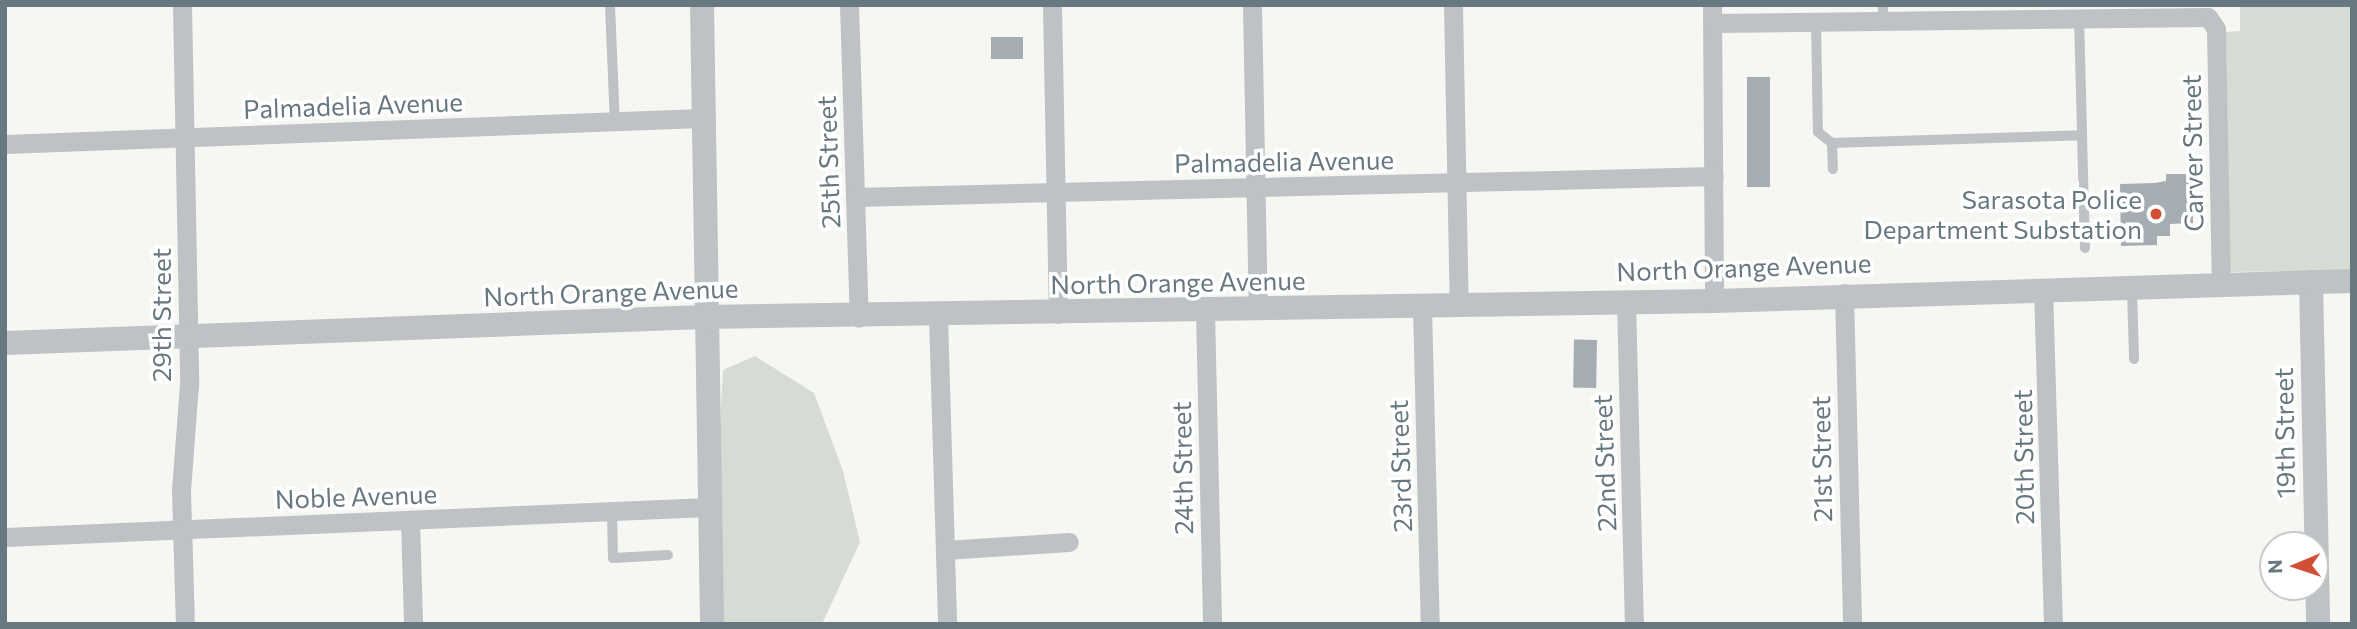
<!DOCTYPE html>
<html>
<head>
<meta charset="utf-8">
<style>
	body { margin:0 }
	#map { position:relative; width:2357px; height:629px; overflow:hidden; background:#f6f6f3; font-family:Commissioner,sans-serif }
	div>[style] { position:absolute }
	.green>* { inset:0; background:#d6dbd3 }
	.building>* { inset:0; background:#a6adb2; transform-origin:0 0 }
	.service>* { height:10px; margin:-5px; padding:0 5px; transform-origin:5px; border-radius:5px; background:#bec2c5 }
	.minor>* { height:19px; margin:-9.5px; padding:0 9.5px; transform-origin:9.5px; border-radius:9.5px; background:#bec2c5 }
	.tertiary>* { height:24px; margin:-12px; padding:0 12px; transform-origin:12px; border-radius:12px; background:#bec2c5 }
	.dots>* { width:19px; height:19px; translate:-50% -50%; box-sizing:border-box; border:4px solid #fff; border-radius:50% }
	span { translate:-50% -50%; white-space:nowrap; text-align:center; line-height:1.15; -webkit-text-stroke:7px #fff; paint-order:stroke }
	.street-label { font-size:26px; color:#687881 }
	.poi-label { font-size:26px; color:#687881 }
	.right { translate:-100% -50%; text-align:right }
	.frame { position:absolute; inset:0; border:7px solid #687881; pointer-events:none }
	.north { position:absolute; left:2259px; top:531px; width:70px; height:70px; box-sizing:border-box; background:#fff; border:2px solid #c3c9cd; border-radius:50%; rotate:268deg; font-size:19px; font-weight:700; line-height:28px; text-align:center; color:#687881 }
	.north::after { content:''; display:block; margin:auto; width:24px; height:32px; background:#d24e37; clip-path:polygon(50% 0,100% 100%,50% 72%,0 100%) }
</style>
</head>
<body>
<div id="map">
	<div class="green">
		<i style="clip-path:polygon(2240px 5px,2352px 5px,2352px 270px,2230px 272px,2226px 32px,2240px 31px)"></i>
		<i style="clip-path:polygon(755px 356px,814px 393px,843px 471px,860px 542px,822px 624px,722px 624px,717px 481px,723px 370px)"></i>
	</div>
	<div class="building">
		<i style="left:991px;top:37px;width:32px;height:22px"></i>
		<i style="left:1747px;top:77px;width:23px;height:110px"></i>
		<i style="clip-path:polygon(2166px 174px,2192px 174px,2193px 223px,2170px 224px,2170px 236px,2157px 236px,2157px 245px,2121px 246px,2120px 184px,2155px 183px,2166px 181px)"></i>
		<i style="left:1597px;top:340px;width:48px;height:23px;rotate:91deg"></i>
	</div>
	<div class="service">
		<i style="left:610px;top:5px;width:117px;rotate:87.6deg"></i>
		<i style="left:1883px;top:5px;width:15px;rotate:90deg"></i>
		<i style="left:2079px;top:17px;width:118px;rotate:88.5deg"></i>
		<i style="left:1816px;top:22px;width:110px;rotate:89deg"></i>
		<i style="left:1818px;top:132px;width:18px;rotate:38deg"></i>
		<i style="left:1832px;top:143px;width:250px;rotate:-1.8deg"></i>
		<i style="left:2082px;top:135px;width:113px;rotate:88.5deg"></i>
		<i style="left:1832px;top:143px;width:26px;rotate:88deg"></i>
		<i style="left:2132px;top:290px;width:69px;rotate:88.3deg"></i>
		<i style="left:612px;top:514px;width:44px;rotate:88.7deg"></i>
		<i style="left:613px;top:558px;width:55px;rotate:-3.1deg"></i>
	</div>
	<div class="minor">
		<i style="left:182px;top:5px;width:379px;rotate:88.9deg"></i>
		<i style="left:189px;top:384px;width:107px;rotate:94.3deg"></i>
		<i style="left:181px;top:491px;width:133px;rotate:88.3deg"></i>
		<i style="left:849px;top:5px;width:313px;rotate:88.2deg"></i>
		<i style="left:1052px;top:5px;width:309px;rotate:88.9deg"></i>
		<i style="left:1252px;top:5px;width:304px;rotate:88.9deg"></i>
		<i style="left:1453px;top:5px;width:300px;rotate:88.9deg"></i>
		<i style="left:1712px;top:5px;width:296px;rotate:89.6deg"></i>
		<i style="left:1712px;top:23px;width:496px;rotate:-0.7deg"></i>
		<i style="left:2208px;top:17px;width:14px;rotate:56deg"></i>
		<i style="left:2216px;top:29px;width:255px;rotate:88.9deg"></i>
		<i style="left:5px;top:144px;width:697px;rotate:-2.14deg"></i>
		<i style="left:855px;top:197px;width:859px;rotate:-1.4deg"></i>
		<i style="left:2043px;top:288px;width:336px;rotate:88.3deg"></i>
		<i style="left:1844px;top:293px;width:331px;rotate:88.6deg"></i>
		<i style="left:1626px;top:301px;width:323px;rotate:88.6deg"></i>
		<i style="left:1422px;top:307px;width:317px;rotate:88.6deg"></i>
		<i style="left:1205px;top:311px;width:313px;rotate:88.7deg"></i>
		<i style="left:938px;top:317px;width:307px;rotate:88.3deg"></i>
		<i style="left:410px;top:520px;width:104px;rotate:88.3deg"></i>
		<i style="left:5px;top:537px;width:704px;rotate:-2.44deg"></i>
		<i style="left:945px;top:550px;width:124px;rotate:-3.7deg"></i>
	</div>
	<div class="tertiary">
		<i style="left:702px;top:5px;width:619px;rotate:89.07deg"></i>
		<i style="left:2311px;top:282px;width:342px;rotate:88.8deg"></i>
		<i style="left:5px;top:343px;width:699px;rotate:-2.13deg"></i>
		<i style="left:704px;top:317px;width:1010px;rotate:-0.91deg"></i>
		<i style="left:1714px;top:301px;width:638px;rotate:-1.8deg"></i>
	</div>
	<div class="dots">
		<i style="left:2156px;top:214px;background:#d24e37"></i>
	</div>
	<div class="street-label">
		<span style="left:353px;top:105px;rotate:-2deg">Palmadelia Avenue</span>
		<span style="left:2192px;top:153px;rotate:-91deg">Carver Street</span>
		<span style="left:1284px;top:161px;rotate:-1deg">Palmadelia Avenue</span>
		<span style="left:828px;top:162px;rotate:-92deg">25th Street</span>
		<span style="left:1744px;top:267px;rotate:-2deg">North Orange Avenue</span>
		<span style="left:1178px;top:282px;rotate:-1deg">North Orange Avenue</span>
		<span style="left:611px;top:292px;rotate:-2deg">North Orange Avenue</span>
		<span style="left:161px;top:315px;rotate:-90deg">29th Street</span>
		<span style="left:2284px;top:433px;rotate:-91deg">19th Street</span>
		<span style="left:2023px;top:457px;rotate:-91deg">20th Street</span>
		<span style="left:1821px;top:459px;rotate:-91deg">21st Street</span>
		<span style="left:1604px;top:463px;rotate:-92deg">22nd Street</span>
		<span style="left:1400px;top:466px;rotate:-92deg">23rd Street</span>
		<span style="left:1182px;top:468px;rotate:-91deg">24th Street</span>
		<span style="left:356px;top:496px;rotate:-2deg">Noble Avenue</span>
	</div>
	<div class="poi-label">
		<span class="right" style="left:2142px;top:214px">Sarasota Police<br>Department Substation</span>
	</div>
	<div class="frame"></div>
	<div class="north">N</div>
</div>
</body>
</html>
